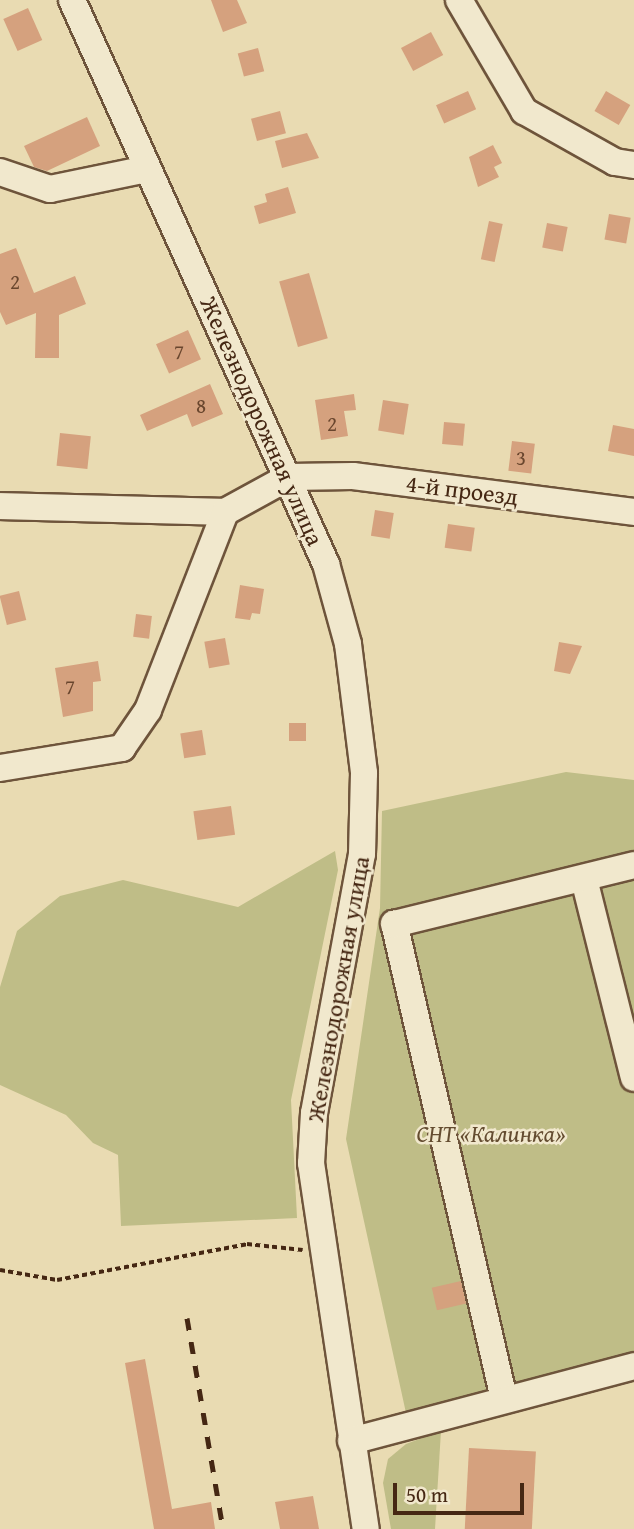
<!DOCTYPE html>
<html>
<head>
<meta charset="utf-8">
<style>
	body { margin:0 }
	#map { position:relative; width:634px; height:1529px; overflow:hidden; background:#e9dbb2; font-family:"Gentium Book Plus",serif }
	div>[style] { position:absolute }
	.green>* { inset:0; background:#bfbd87 }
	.building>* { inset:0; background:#d5a17e; transform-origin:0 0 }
	.path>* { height:3.5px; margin-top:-1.75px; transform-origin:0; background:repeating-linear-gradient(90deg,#452713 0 5px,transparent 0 8.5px) }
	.roads { filter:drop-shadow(2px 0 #6e543b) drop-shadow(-2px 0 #6e543b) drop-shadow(0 2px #6e543b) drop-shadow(0 -2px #6e543b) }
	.minor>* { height:26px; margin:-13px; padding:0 13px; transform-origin:13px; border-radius:13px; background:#f1e8cd }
	.rail>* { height:5px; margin-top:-2.5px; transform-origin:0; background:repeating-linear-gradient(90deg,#452713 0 12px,transparent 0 24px) }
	span { translate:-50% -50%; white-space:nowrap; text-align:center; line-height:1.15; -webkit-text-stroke:5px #f1e8cd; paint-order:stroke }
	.number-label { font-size:21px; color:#69462e }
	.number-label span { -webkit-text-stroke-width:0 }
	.street-label { font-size:24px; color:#452713 }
	.park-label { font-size:24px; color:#644c30; font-style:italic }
	.scale { position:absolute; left:393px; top:1483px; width:131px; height:32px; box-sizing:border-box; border:4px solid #452713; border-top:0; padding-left:9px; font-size:21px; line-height:24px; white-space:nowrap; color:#452713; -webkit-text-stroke:5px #f1e8cd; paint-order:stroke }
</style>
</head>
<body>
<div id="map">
	<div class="green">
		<i style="clip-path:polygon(566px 772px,634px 780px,634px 1364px,406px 1413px,346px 1139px,380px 908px,382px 811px)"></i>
		<i style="clip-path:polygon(335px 851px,338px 870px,291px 1100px,297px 1218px,121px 1226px,118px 1155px,93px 1143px,66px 1115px,0 1085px,0 987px,17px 931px,60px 896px,123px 880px,238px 907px)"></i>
		<i style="clip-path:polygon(441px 1431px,435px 1529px,391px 1529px,383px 1483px,388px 1459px,406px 1444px)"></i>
	</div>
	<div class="building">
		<i style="clip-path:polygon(211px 0,237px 0,247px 23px,223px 32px)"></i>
		<i style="left:28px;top:8px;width:35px;height:27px;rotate:66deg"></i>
		<i style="left:431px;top:32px;width:26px;height:34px;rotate:62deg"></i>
		<i style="left:258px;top:48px;width:24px;height:21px;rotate:75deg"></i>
		<i style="left:468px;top:91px;width:20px;height:35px;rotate:66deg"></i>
		<i style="left:606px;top:91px;width:28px;height:23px;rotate:30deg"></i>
		<i style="left:280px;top:111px;width:23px;height:30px;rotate:75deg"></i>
		<i style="clip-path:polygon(87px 117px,100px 146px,47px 171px,34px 167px,24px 146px)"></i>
		<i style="clip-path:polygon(307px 133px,319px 158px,282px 168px,275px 141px)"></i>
		<i style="clip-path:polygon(493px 145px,502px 163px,494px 167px,499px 177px,478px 187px,469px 157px)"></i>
		<i style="clip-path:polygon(288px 187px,296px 213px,259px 224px,254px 206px,267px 202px,265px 194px)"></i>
		<i style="left:609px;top:214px;width:22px;height:26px;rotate:10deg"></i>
		<i style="left:489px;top:221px;width:14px;height:39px;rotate:12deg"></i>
		<i style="left:547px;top:223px;width:21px;height:25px;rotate:11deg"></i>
		<i style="clip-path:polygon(16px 248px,34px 293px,75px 276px,86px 304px,59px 315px,59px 358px,35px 358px,36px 313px,6px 325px,0 312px,0 254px)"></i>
		<i style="left:309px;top:273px;width:68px;height:31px;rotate:74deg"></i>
		<i style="left:188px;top:330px;width:32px;height:35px;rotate:66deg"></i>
		<i style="clip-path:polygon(210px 384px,223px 414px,192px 427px,187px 414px,147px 431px,140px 415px)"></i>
		<i style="clip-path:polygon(354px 394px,356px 410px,344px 411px,348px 436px,321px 440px,315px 400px)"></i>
		<i style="left:383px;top:400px;width:26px;height:31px;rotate:9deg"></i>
		<i style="left:444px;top:422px;width:21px;height:22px;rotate:5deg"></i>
		<i style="clip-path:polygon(613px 425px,634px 429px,634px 456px,608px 451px)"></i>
		<i style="left:60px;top:433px;width:31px;height:33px;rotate:6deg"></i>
		<i style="left:512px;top:441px;width:23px;height:30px;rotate:7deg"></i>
		<i style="left:375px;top:510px;width:19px;height:26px;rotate:9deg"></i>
		<i style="left:448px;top:524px;width:27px;height:24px;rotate:8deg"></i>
		<i style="clip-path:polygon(240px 585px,264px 589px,260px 614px,252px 613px,250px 620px,235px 618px)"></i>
		<i style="left:19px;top:591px;width:30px;height:20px;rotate:76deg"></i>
		<i style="left:136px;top:614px;width:16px;height:23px;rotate:7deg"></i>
		<i style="left:225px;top:638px;width:27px;height:21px;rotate:80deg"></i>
		<i style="clip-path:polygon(559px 642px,582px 646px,570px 674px,554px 671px)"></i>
		<i style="clip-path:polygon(98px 661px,101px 681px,93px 682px,93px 711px,63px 717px,55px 668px)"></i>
		<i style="left:289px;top:723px;width:17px;height:18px"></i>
		<i style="left:202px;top:730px;width:25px;height:22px;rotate:81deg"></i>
		<i style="left:231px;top:806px;width:29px;height:38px;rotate:82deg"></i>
		<i style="left:461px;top:1281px;width:23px;height:30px;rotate:77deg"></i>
		<i style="clip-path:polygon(145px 1359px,172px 1509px,211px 1502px,215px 1529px,154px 1529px,125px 1363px)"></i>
		<i style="left:469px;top:1448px;width:67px;height:81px;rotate:3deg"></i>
		<i style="clip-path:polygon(313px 1496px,319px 1529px,280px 1529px,275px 1502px)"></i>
	</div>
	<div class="path">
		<i style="left:0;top:1270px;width:58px;rotate:10deg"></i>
		<i style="left:57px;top:1280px;width:193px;rotate:-10.7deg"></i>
		<i style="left:247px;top:1244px;width:56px;rotate:6.1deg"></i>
	</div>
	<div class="roads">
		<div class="minor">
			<i style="left:72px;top:0;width:619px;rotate:65.76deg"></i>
			<i style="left:326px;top:564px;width:83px;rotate:74.6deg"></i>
			<i style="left:348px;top:644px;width:130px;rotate:82.9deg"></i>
			<i style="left:364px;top:773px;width:81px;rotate:91.4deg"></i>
			<i style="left:362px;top:854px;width:263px;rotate:100.5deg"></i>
			<i style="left:314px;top:1113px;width:50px;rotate:93.4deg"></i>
			<i style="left:311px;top:1163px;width:370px;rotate:81.5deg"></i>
			<i style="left:459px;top:0;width:129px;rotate:59.6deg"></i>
			<i style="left:524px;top:111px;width:104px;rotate:29.3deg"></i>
			<i style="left:615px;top:162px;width:19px;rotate:9deg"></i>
			<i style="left:0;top:172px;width:53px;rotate:18.8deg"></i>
			<i style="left:50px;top:189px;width:99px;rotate:-11.7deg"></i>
			<i style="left:0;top:506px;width:225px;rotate:1.5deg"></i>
			<i style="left:0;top:768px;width:124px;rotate:-9.3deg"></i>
			<i style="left:122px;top:748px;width:46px;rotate:-55.6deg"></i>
			<i style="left:148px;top:710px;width:212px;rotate:-68.7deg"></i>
			<i style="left:225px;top:512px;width:73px;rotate:-28.7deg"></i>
			<i style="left:289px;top:477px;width:64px;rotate:-0.9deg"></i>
			<i style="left:353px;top:476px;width:283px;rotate:7.3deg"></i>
			<i style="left:584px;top:879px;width:205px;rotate:75.9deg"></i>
			<i style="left:504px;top:1399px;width:488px;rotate:-103deg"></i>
			<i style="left:394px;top:924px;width:247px;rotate:-13.8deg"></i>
			<i style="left:351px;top:1441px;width:293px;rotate:-14.8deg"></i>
		</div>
	</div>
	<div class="rail">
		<i style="left:187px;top:1318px;width:214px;rotate:80.3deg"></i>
	</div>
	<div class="number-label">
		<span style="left:15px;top:282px">2</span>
		<span style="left:179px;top:352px">7</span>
		<span style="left:201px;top:406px">8</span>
		<span style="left:332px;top:424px">2</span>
		<span style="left:521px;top:458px">3</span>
		<span style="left:70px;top:687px">7</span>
	</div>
	<div class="street-label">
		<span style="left:262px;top:421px;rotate:66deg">Железнодорожная улица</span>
		<span style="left:462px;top:490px;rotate:7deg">4-й проезд</span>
		<span style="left:338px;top:989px;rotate:-80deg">Железнодорожная улица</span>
	</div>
	<div class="park-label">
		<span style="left:491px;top:1134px">СНТ «Калинка»</span>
	</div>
	<div class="scale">50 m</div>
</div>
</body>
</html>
